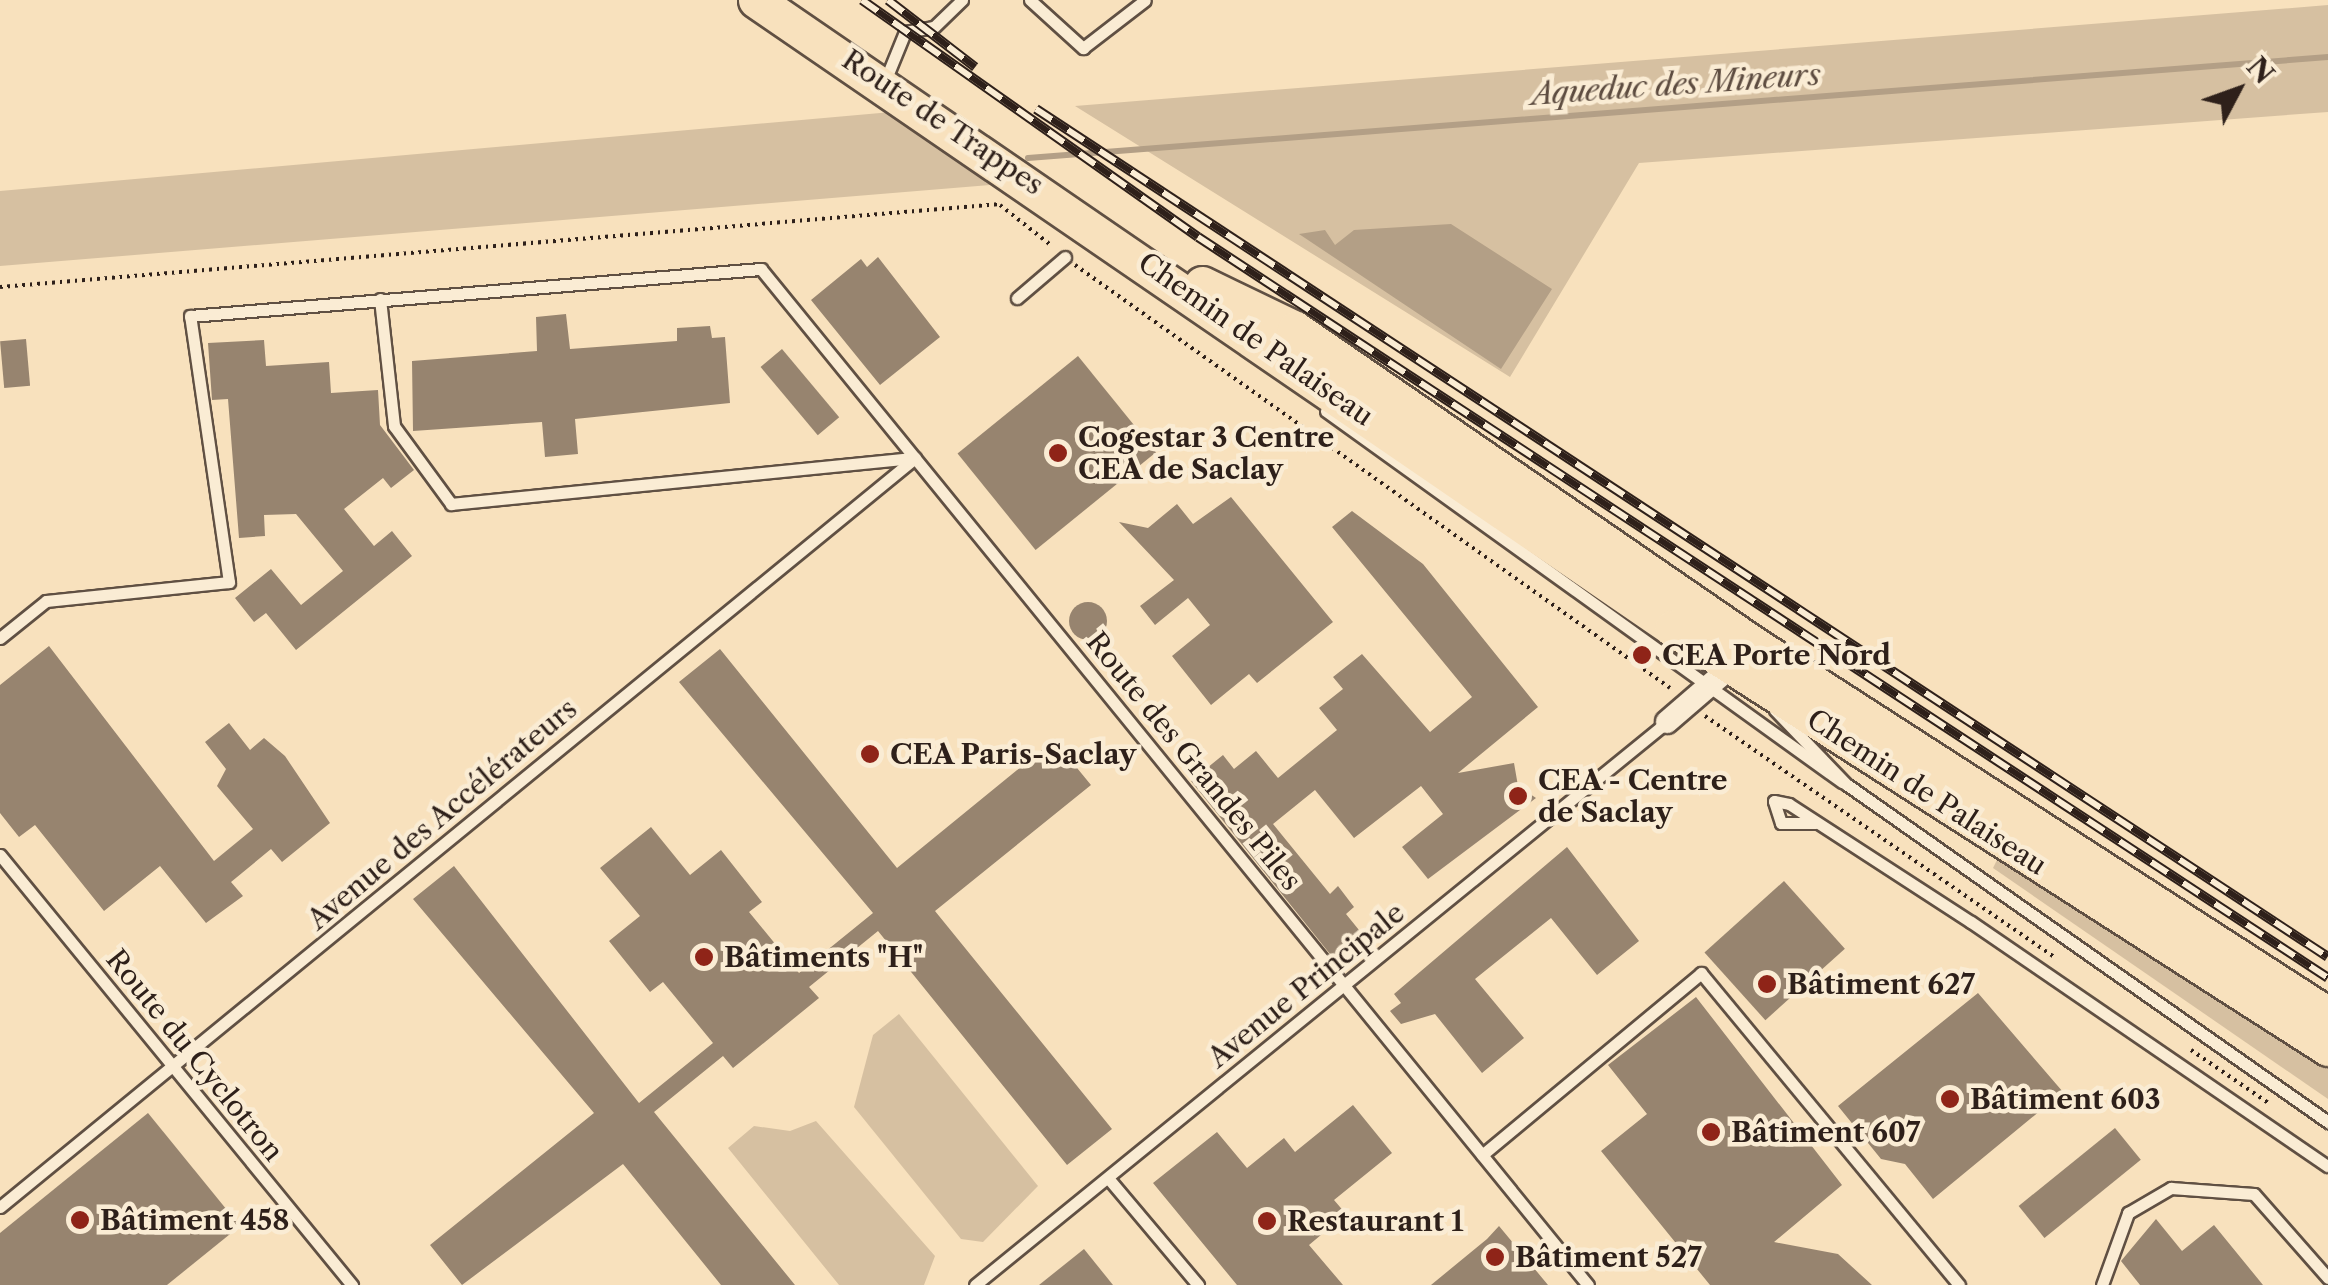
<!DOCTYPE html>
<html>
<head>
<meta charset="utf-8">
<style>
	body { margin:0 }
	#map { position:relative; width:2328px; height:1285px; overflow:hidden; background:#f8e1bd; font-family:"Libre Caslon Text",serif }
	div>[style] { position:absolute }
	.green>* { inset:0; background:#d6c0a1 }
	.water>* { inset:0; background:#b39f86 }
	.stream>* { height:6px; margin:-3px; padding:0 3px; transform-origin:3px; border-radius:3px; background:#b39f86 }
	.building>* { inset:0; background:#97846f; transform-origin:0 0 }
	.round { border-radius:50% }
	.path>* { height:4px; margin-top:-2px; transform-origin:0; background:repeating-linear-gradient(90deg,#2e201a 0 2.5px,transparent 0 7.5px) }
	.roads { filter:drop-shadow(2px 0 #605043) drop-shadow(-2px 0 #605043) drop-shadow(0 2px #605043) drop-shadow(0 -2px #605043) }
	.lane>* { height:11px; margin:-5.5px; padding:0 5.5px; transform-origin:5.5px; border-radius:5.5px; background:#faecd4 }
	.street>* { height:22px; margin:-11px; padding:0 11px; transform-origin:11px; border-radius:11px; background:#faecd4 }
	.primary>* { height:35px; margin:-17.5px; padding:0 17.5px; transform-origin:17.5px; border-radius:17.5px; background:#f8e1bd }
	.rail>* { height:10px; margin-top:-5px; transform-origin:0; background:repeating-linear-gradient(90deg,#faecd4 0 19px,#2e201a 0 38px); box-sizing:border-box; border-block:2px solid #2e201a }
	.dots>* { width:28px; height:28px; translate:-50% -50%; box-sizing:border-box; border:5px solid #faecd4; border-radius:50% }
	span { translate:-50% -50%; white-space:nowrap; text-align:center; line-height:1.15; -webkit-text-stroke:9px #faecd4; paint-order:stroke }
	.street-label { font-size:28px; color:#2e201a }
	.poi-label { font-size:28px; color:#2e201a; font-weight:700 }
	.left { translate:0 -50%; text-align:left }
	.water-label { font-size:30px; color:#5d4c40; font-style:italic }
	.north { position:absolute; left:2188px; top:40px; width:100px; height:100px; -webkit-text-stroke:8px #faecd4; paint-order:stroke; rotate:49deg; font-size:28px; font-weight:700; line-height:40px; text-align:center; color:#2e201a }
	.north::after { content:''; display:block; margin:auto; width:35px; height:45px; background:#2e201a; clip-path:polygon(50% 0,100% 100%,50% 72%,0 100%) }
</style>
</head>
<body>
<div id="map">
	<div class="green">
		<i style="clip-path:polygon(2328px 5px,2328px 112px,1639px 163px,1510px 377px,1075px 106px)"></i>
		<i style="clip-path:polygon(914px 110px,990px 185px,0 266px,0 191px)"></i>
		<i style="clip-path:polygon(1999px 856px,2328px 1063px,2328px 1099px,1993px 868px)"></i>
		<i style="clip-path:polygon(899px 1014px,1038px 1186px,983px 1242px,961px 1239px,854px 1107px,873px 1035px)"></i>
		<i style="clip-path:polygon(816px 1121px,935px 1256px,924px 1285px,839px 1285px,728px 1148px,754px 1126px,790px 1131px)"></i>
	</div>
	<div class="water">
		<i style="clip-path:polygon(1451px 224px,1552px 289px,1501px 369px,1299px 234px,1325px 230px,1335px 245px,1354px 230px)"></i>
	</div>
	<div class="stream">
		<i style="left:1028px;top:158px;width:1304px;rotate:-4.44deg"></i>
	</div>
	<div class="building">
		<i style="clip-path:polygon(878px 257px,940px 337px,880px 385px,811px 300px,861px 259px,867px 267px)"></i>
		<i style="clip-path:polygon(566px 314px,570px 349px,677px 341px,677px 328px,710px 326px,712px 338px,725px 337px,730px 403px,575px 419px,578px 454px,545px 457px,542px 422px,413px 431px,412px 361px,537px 351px,536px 317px)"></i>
		<i style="left:26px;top:339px;width:47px;height:26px;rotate:85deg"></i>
		<i style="clip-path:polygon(264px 340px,266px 366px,329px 362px,331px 393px,378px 390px,380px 425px,414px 470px,391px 488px,383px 478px,344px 509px,374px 546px,392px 531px,412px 556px,296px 650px,266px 613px,254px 622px,235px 598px,271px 569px,301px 605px,343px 571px,296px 514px,264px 515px,265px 536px,239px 538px,228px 399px,212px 400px,208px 343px)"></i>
		<i style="left:782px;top:349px;width:89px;height:28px;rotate:50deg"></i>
		<i style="left:1078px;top:356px;width:124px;height:155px;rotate:51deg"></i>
		<i style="clip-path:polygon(1231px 497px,1333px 622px,1257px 683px,1249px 674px,1211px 705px,1172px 656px,1210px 625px,1188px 598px,1155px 625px,1140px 606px,1174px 580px,1119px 522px,1148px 528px,1177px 504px,1193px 524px)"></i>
		<i style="clip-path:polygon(1352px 511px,1423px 564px,1538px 707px,1458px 773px,1514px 763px,1518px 786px,1536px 798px,1428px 879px,1402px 847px,1443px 814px,1421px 786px,1354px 838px,1315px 790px,1273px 824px,1330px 894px,1338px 886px,1354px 907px,1346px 914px,1363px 935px,1334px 959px,1191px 781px,1223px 755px,1234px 769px,1256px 751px,1278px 778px,1337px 730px,1319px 708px,1343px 689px,1333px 677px,1362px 654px,1430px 732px,1472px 697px,1332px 527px)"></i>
		<i class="round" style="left:1069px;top:602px;width:38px;height:38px"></i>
		<i style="clip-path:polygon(49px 646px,214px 861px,253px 829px,217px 786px,226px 769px,205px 742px,229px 723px,250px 750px,264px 738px,285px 756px,330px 823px,282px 862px,271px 849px,231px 882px,243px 896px,206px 923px,160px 866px,104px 911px,35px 825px,19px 837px,0 813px,0 685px)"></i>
		<i style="clip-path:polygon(720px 649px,897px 868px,1054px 740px,1091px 785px,935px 911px,1112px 1129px,1067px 1165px,878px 931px,809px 987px,819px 998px,733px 1068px,723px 1056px,654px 1112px,795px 1285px,721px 1285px,623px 1164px,462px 1285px,430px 1245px,594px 1113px,413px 899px,454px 866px,639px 1103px,713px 1043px,663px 982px,650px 992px,609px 941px,640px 916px,600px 868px,651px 827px,690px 875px,721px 850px,762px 902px,749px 912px,799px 973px,873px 913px,679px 682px)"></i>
		<i style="clip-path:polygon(1567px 847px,1639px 941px,1597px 975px,1551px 918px,1475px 979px,1524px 1038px,1482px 1073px,1435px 1014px,1401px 1024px,1390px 1011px,1401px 1003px,1394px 994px)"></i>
		<i style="left:1784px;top:881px;width:91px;height:107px;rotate:48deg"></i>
		<i style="clip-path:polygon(1978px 993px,2063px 1092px,1933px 1199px,1905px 1164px,1881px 1159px,1838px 1106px)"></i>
		<i style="clip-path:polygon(1696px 997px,1842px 1185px,1774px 1242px,1838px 1254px,1872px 1285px,1710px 1285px,1601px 1151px,1647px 1114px,1608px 1065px)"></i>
		<i style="clip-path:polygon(1353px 1105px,1392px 1153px,1334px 1200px,1346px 1214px,1309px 1245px,1343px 1285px,1237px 1285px,1153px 1183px,1217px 1132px,1247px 1168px,1284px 1138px,1295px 1152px)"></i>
		<i style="clip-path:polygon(148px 1113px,240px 1226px,167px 1285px,0 1285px,0 1233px)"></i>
		<i style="left:2115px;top:1128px;width:41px;height:124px;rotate:51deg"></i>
		<i style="clip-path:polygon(2156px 1219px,2182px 1251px,2214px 1225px,2263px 1285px,2140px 1285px,2121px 1261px)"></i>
		<i style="clip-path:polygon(1499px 1226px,1548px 1285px,1431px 1285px,1487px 1239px)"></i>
		<i style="clip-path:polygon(1084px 1249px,1113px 1285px,1039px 1285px)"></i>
	</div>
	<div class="path">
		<i style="left:1000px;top:205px;width:66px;rotate:38.3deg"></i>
		<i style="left:1075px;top:265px;width:730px;rotate:35.41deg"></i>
		<i style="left:0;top:287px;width:1004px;rotate:-4.74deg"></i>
		<i style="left:1705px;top:716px;width:425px;rotate:34.6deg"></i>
		<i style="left:2191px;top:1050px;width:96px;rotate:34.4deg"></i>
	</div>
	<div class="roads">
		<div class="lane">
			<i style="left:1030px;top:0;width:72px;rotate:42.2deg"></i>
			<i style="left:1083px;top:48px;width:78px;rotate:-37.7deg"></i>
			<i style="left:885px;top:81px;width:53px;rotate:-67.8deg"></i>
			<i style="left:905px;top:32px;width:29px;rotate:-10deg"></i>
			<i style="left:934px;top:27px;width:39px;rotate:-44deg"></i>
			<i style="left:1017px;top:298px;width:63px;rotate:-40.5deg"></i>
			<i style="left:380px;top:299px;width:128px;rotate:83.7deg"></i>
			<i style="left:394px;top:426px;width:97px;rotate:53.8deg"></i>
			<i style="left:451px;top:504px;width:466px;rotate:-5.7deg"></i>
			<i style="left:1326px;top:411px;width:636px;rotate:35.72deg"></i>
			<i style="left:0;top:638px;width:59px;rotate:-38.8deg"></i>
			<i style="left:46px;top:601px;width:184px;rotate:-5.9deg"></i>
			<i style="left:229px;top:582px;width:269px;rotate:-98.3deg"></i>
			<i style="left:190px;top:316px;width:573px;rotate:-4.71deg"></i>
			<i style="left:761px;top:269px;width:1310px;rotate:50.86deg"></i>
			<i style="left:1775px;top:710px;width:103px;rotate:46.2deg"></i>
			<i style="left:1846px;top:784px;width:589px;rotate:35.04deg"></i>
			<i style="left:1815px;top:823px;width:34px;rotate:180deg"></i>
			<i style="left:1781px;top:823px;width:23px;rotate:-108deg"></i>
			<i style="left:1774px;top:801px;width:15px;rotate:11deg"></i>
			<i style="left:1789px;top:804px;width:217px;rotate:33deg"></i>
			<i style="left:1971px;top:922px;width:432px;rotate:34.4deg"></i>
			<i style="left:0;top:855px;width:556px;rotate:50.7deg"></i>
			<i style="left:1482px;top:1155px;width:285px;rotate:-39.7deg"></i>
			<i style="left:1701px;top:973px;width:405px;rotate:50.4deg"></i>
			<i style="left:1108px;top:1178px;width:140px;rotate:49.9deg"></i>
			<i style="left:0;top:1207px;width:1182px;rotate:-39.3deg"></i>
			<i style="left:975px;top:1285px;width:892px;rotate:-39.13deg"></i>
			<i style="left:2102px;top:1285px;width:77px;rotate:-70.1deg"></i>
			<i style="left:2128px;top:1213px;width:50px;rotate:-30.2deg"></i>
			<i style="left:2171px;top:1188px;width:83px;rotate:4.1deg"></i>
			<i style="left:2254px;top:1194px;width:112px;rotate:48.6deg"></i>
		</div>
		<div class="street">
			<i style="left:1667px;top:722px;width:96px;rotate:-40.8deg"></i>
		</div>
		<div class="primary">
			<i style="left:756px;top:0;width:1111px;rotate:34.43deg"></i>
			<i style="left:1672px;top:628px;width:779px;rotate:32.63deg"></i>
			<i style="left:1202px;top:284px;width:103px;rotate:25.8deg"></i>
			<i style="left:1295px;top:329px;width:556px;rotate:34.52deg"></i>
			<i style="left:1753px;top:644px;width:684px;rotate:32.83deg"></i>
		</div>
	</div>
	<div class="rail">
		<i style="left:862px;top:0;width:411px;rotate:35.2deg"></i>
		<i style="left:1198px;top:237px;width:1351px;rotate:33.25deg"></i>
		<i style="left:888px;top:0;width:110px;rotate:37.6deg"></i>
		<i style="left:1036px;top:109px;width:1545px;rotate:33.28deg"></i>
	</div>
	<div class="dots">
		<i style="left:1058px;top:453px;background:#8f2418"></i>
		<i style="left:1642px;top:655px;background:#8f2418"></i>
		<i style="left:870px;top:754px;background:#8f2418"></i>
		<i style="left:1518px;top:796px;background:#8f2418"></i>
		<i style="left:704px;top:957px;background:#8f2418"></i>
		<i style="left:1767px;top:984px;background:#8f2418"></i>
		<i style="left:1950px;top:1099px;background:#8f2418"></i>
		<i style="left:1711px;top:1132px;background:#8f2418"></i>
		<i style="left:80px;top:1220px;background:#8f2418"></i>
		<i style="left:1267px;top:1221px;background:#8f2418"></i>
		<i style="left:1495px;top:1257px;background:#8f2418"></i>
	</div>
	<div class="street-label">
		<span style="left:943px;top:122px;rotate:34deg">Route de Trappes</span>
		<span style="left:1256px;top:339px;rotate:35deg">Chemin de Palaiseau</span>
		<span style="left:1194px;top:761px;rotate:51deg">Route des Grandes Piles</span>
		<span style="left:1927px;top:792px;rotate:33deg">Chemin de Palaiseau</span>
		<span style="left:442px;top:814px;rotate:-40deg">Avenue des Accélérateurs</span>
		<span style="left:1306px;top:985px;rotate:-39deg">Avenue Principale</span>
		<span style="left:195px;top:1055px;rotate:51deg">Route du Cyclotron</span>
	</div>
	<div class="poi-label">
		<span class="left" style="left:1078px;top:453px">Cogestar 3 Centre<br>CEA de Saclay</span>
		<span class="left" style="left:1662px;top:655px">CEA Porte Nord</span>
		<span class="left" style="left:890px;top:754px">CEA Paris-Saclay</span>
		<span class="left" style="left:1538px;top:796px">CEA - Centre<br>de Saclay</span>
		<span class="left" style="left:724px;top:957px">Bâtiments "H"</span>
		<span class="left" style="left:1787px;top:984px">Bâtiment 627</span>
		<span class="left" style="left:1970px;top:1099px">Bâtiment 603</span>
		<span class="left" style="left:1731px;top:1132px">Bâtiment 607</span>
		<span class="left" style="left:100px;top:1220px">Bâtiment 458</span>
		<span class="left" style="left:1287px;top:1221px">Restaurant 1</span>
		<span class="left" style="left:1515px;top:1257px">Bâtiment 527</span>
	</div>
	<div class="water-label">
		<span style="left:1676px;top:85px;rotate:-4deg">Aqueduc des Mineurs</span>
	</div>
	<div class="north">N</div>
</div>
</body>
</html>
